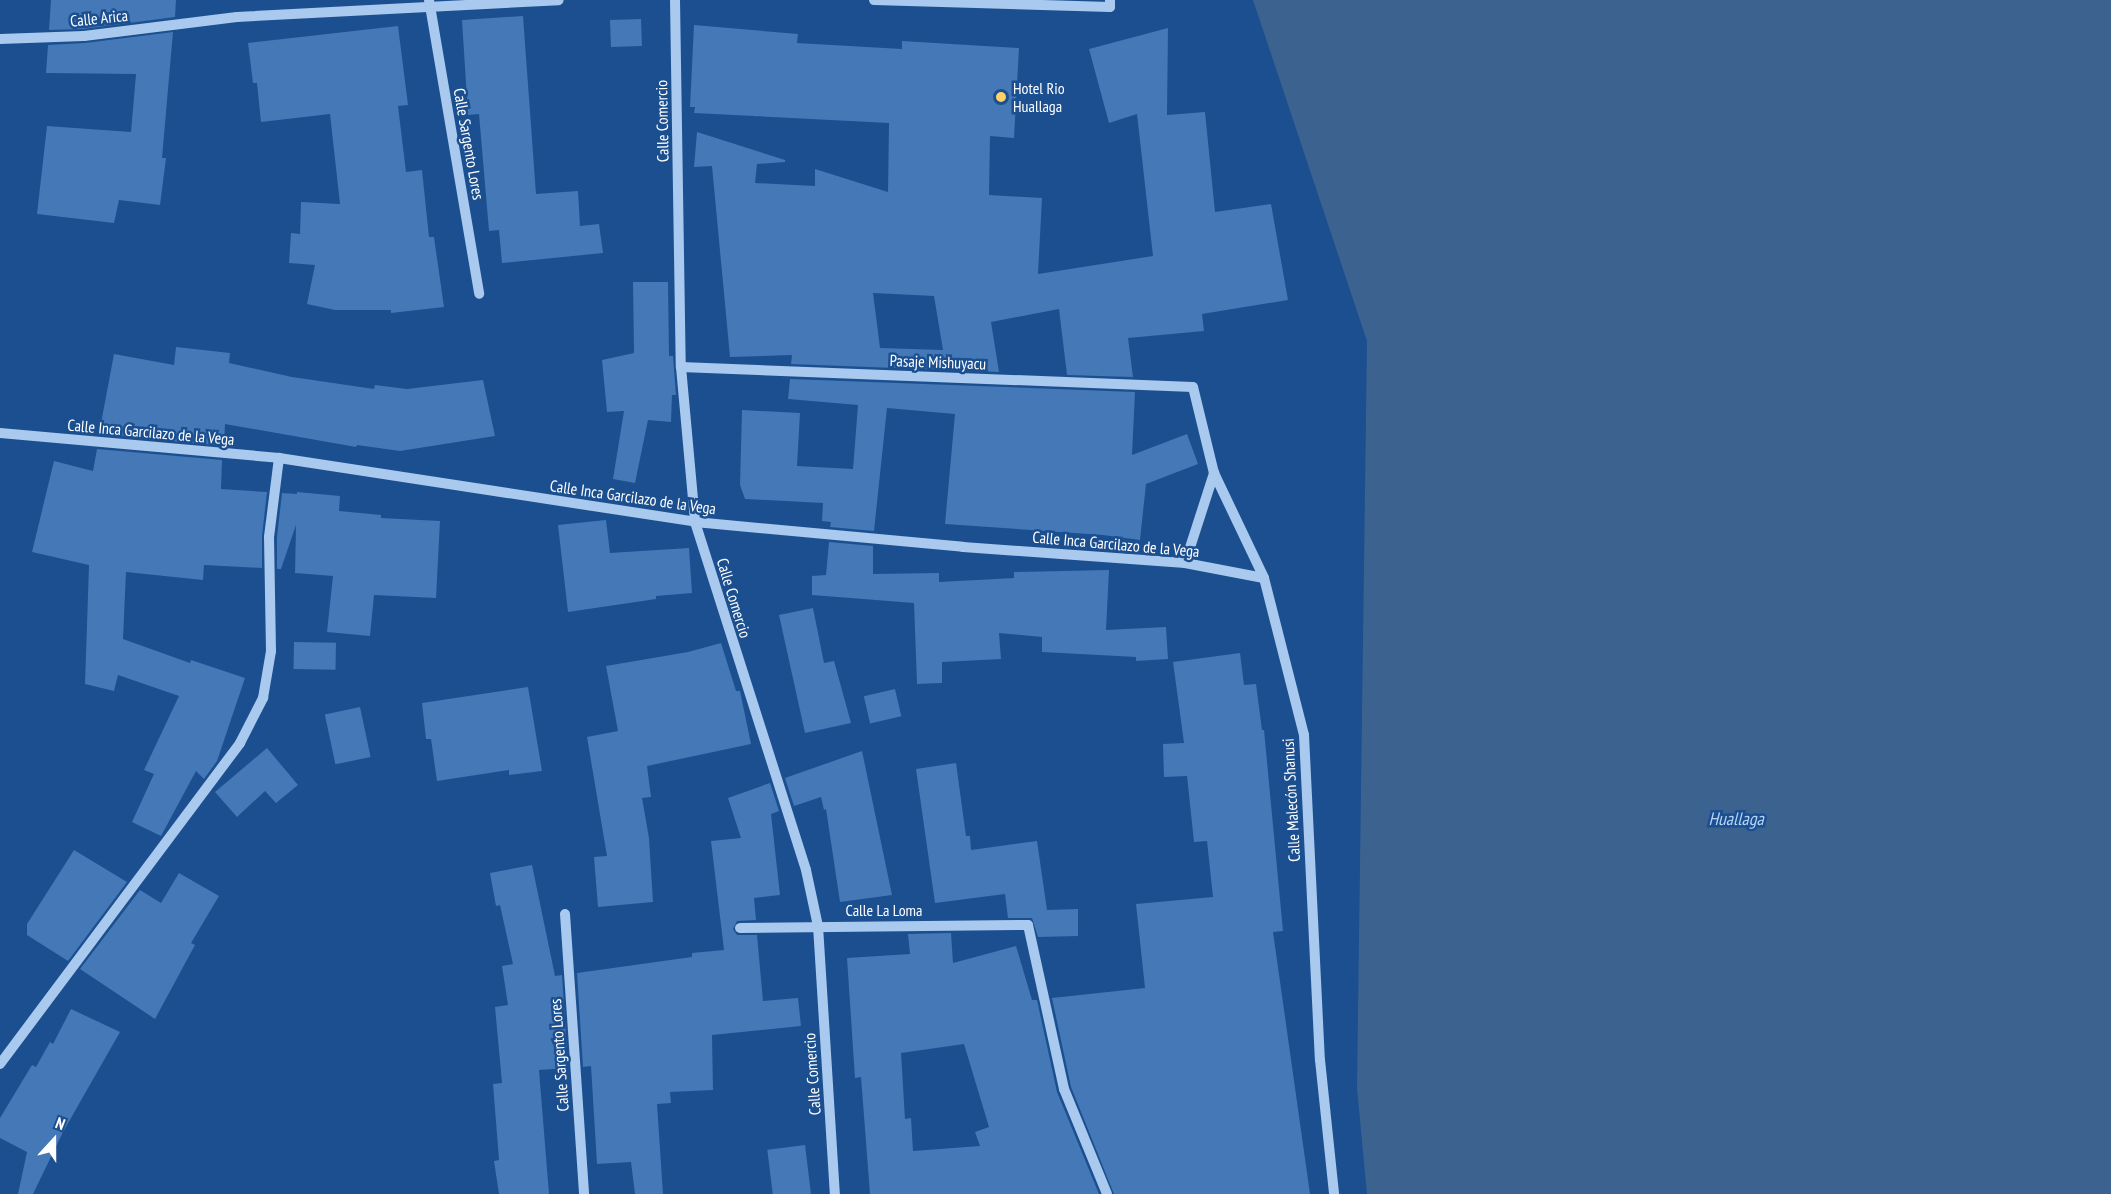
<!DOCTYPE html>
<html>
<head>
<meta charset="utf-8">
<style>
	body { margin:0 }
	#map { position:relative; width:2111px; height:1194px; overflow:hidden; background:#1b4f8f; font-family:"PT Sans Narrow",sans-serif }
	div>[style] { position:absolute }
	.water>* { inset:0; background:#3c6290 }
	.building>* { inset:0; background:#4478b7; transform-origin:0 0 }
	.minor>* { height:10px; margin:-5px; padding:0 5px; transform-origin:5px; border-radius:5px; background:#a9c9ee }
	.dots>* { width:16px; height:16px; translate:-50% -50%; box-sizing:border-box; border:3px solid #1b4f8f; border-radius:50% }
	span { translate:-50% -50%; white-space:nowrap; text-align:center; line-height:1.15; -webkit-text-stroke:5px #1b4f8f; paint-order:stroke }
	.street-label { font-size:16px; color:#fff }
	.poi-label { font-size:16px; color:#fff }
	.left { translate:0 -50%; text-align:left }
	.water-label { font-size:18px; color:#b5d3f5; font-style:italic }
	.north { position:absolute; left:24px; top:1110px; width:60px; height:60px; -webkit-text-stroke:4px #1b4f8f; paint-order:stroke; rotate:21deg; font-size:16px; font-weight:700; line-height:24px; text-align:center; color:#fff }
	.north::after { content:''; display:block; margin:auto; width:21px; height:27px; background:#fff; clip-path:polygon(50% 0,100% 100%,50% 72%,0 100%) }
</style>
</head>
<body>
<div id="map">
	<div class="water">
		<i style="clip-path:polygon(1253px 0,2111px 0,2111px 1194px,1367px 1194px,1357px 1088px,1367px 341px)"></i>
	</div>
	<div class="building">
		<i style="clip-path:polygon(51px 0,176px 0,175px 17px,83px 29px,49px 30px)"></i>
		<i style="clip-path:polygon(523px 16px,536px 194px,578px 191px,580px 226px,599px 224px,603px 253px,502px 263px,499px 230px,489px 231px,479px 114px,468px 115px,462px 20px)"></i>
		<i style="left:641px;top:19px;width:27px;height:31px;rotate:88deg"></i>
		<i style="clip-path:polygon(evenodd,694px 25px,798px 34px,797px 43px,902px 49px,902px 41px,1019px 48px,1014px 138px,990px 136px,989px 195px,1042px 198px,1038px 274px,1153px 256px,1137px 114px,1109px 123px,1089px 49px,1168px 28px,1167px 115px,1205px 112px,1215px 212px,1271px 204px,1288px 300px,1202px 314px,1204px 331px,1128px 338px,1133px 377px,1067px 375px,1059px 309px,991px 322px,999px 372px,791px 364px,792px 355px,730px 357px,712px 166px,694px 167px,697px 132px,785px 160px,785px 162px,757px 164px,755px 183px,815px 186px,815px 169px,888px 192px,889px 123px,694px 113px,695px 107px,690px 107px,694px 25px,873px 293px,934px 296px,943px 350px,880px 348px,873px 293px)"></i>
		<i style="clip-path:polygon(398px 26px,408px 105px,398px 106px,406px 172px,422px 170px,429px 237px,434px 237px,444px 307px,391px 313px,391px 310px,335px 310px,307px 304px,315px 265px,289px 263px,291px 233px,300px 234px,301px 202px,340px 204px,330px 114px,261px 122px,257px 83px,253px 83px,248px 43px)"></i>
		<i style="clip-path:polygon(173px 32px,162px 158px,166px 158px,160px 205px,119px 200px,114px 223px,37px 214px,47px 126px,131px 132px,136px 74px,46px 73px,48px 45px,85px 43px)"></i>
		<i style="clip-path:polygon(633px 282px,668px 282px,669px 356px,673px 356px,676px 395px,672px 395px,671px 422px,648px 420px,635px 483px,613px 479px,624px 411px,607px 412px,602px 360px,634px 353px)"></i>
		<i style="clip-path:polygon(176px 347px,230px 353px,229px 363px,292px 377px,374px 389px,375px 385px,407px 389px,483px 380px,495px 436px,400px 451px,357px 445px,356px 447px,225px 424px,224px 446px,99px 434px,114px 354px,174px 365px)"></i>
		<i style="clip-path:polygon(790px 379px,1135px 392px,1132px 455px,1187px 434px,1198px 464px,1146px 484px,1140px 540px,1103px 535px,945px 524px,955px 414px,887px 408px,874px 531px,830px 527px,831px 522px,822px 521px,823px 503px,745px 499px,740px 485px,742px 410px,800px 413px,797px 466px,853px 469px,858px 405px,788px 399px)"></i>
		<i style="clip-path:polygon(97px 449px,222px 460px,221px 489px,267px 492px,262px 536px,262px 568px,204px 565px,203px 580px,126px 572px,123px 639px,190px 663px,191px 660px,245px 678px,217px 761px,204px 779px,196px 771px,161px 836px,132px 822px,154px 774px,144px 770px,179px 696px,118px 675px,114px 691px,85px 684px,89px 565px,32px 552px,54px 461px,93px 471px)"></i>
		<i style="clip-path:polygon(297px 492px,340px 496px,339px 511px,381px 515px,381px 518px,440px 521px,436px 598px,374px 595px,370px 636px,327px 632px,333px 576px,295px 573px,296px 525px,281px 569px,277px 569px,277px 537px,282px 493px,297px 494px)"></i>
		<i style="clip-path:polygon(606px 520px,610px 553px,689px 548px,692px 593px,656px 596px,656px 599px,568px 612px,558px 525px)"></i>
		<i style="clip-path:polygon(829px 542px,873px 546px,873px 574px,939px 573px,939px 582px,1014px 578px,1014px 572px,1109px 570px,1106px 630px,1166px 627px,1168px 659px,1136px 661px,1136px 657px,1042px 652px,1042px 637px,999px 633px,1001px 659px,942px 662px,942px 683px,917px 684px,914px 603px,812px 595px,812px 576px,826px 575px)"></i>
		<i style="clip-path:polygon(813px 608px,824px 663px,834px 661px,851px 723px,805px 733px,779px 615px)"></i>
		<i style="left:294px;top:642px;width:42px;height:27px;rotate:1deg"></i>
		<i style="clip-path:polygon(721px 643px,736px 691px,740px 691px,751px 744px,647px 766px,651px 797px,642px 798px,649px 838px,653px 902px,598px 907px,594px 857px,607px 856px,587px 737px,618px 731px,606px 666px,688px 652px)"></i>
		<i style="clip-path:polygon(1240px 653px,1244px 685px,1256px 684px,1262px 730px,1264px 730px,1283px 931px,1273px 932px,1310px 1194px,1114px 1194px,1071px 1087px,1052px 998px,1145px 988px,1136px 904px,1213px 897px,1207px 841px,1194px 842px,1187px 776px,1164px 777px,1163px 744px,1184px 743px,1173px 662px)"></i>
		<i style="clip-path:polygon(528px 687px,542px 771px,509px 775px,509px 770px,437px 781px,431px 739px,426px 739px,422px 703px)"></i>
		<i style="left:895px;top:689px;width:28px;height:32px;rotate:77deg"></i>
		<i style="left:360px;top:707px;width:51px;height:36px;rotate:78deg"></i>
		<i style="clip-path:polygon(267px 748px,298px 785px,276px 803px,265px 791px,237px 817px,215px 792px)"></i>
		<i style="clip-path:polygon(862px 751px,892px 895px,840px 902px,826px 809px,824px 810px,821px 797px,794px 806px,785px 778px)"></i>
		<i style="clip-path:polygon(956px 763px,966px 836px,970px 836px,971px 850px,1037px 841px,1047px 910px,1078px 909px,1078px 936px,1038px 937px,1032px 918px,1008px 918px,1005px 894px,935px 903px,916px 769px)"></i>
		<i style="clip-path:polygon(770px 783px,779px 811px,771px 814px,780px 895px,754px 898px,756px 920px,737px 921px,733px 929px,737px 935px,757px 935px,763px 1001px,798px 998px,801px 1026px,712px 1035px,713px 1090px,670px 1092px,671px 1103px,657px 1104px,663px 1194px,635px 1194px,631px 1162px,597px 1164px,591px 1066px,583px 1067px,577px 973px,692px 957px,692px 953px,724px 950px,711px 841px,741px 838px,728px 798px)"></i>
		<i style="clip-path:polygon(74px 850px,127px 882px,68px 961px,27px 935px,27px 924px)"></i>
		<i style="clip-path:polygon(532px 865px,555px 976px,562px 975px,568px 1068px,539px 1070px,549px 1194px,499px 1194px,494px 1161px,499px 1160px,493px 1084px,502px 1083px,495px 1007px,508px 1005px,502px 966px,513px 964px,500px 905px,496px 906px,490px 873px)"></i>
		<i style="clip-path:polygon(179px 873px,219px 896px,191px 943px,195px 945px,155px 1019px,80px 969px,140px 890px,161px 903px)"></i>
		<i style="clip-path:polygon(evenodd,951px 933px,953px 963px,1016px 946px,1032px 1000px,1037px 1000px,1057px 1092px,1099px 1194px,870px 1194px,861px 1077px,855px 1078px,847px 958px,910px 954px,908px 934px,951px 933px,964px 1044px,989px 1127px,975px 1132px,980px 1146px,913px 1151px,911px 1118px,905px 1119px,901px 1053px,964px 1044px)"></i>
		<i style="clip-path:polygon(71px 1009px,120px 1032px,63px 1132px,33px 1194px,18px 1194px,27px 1152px,0 1138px,0 1118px,32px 1065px,36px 1067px,50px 1042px,53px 1044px)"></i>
		<i style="left:805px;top:1145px;width:49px;height:38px;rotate:83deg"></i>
	</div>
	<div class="minor">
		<i style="left:429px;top:0;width:298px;rotate:80.3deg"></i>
		<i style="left:675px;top:0;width:367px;rotate:89.1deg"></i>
		<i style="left:681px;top:367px;width:156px;rotate:84.8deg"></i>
		<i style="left:695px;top:522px;width:365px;rotate:72.3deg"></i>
		<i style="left:806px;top:870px;width:57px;rotate:77.9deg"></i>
		<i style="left:818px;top:926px;width:269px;rotate:86.4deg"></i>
		<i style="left:874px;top:0;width:236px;rotate:1.7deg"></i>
		<i style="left:1110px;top:7px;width:7px;rotate:-90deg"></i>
		<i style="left:0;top:39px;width:84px;rotate:-2deg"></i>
		<i style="left:84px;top:36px;width:154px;rotate:-7.1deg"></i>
		<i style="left:237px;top:17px;width:322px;rotate:-3deg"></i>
		<i style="left:681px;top:367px;width:512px;rotate:2.24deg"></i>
		<i style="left:1193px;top:387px;width:89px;rotate:76.3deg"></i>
		<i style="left:1214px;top:473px;width:116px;rotate:64.5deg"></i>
		<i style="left:1264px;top:578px;width:162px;rotate:75.7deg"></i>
		<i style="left:1304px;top:735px;width:325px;rotate:87.2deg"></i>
		<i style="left:1320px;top:1060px;width:135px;rotate:84deg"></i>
		<i style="left:0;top:433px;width:280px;rotate:5.1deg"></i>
		<i style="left:279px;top:458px;width:421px;rotate:8.7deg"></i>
		<i style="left:695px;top:522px;width:269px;rotate:5.3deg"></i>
		<i style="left:963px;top:547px;width:223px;rotate:4.1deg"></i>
		<i style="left:1185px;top:563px;width:80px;rotate:10.8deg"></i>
		<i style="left:1185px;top:563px;width:95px;rotate:-72.1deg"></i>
		<i style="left:565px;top:914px;width:281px;rotate:86.1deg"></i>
		<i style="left:740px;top:928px;width:288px;rotate:-0.6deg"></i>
		<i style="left:1028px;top:925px;width:168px;rotate:77.6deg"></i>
		<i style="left:1064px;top:1089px;width:113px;rotate:67.7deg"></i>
		<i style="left:0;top:1064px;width:401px;rotate:-53.2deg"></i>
		<i style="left:240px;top:743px;width:51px;rotate:-62.9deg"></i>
		<i style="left:263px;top:698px;width:48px;rotate:-80.3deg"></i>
		<i style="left:271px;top:651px;width:114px;rotate:-91deg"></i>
		<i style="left:269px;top:537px;width:80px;rotate:-82.8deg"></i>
	</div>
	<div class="dots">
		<i style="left:1001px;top:97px;background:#ffd166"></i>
	</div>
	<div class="street-label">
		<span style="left:99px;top:18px;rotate:-6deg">Calle Arica</span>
		<span style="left:662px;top:121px;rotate:-91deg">Calle Comercio</span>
		<span style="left:469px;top:144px;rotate:80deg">Calle Sargento Lores</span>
		<span style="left:938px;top:362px;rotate:2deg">Pasaje Mishuyacu</span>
		<span style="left:151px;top:432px;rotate:5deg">Calle Inca Garcilazo de la Vega</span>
		<span style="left:633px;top:497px;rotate:8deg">Calle Inca Garcilazo de la Vega</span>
		<span style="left:1116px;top:544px;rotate:5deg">Calle Inca Garcilazo de la Vega</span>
		<span style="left:734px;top:598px;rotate:73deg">Calle Comercio</span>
		<span style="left:1291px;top:800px;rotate:-93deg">Calle Malecón Shanusi</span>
		<span style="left:884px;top:910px">Calle La Loma</span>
		<span style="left:559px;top:1055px;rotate:-94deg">Calle Sargento Lores</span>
		<span style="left:812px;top:1074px;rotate:-94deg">Calle Comercio</span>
	</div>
	<div class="poi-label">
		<span class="left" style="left:1013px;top:97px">Hotel Rio<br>Huallaga</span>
	</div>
	<div class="water-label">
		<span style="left:1736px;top:819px">Huallaga</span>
	</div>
	<div class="north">N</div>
</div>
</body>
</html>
